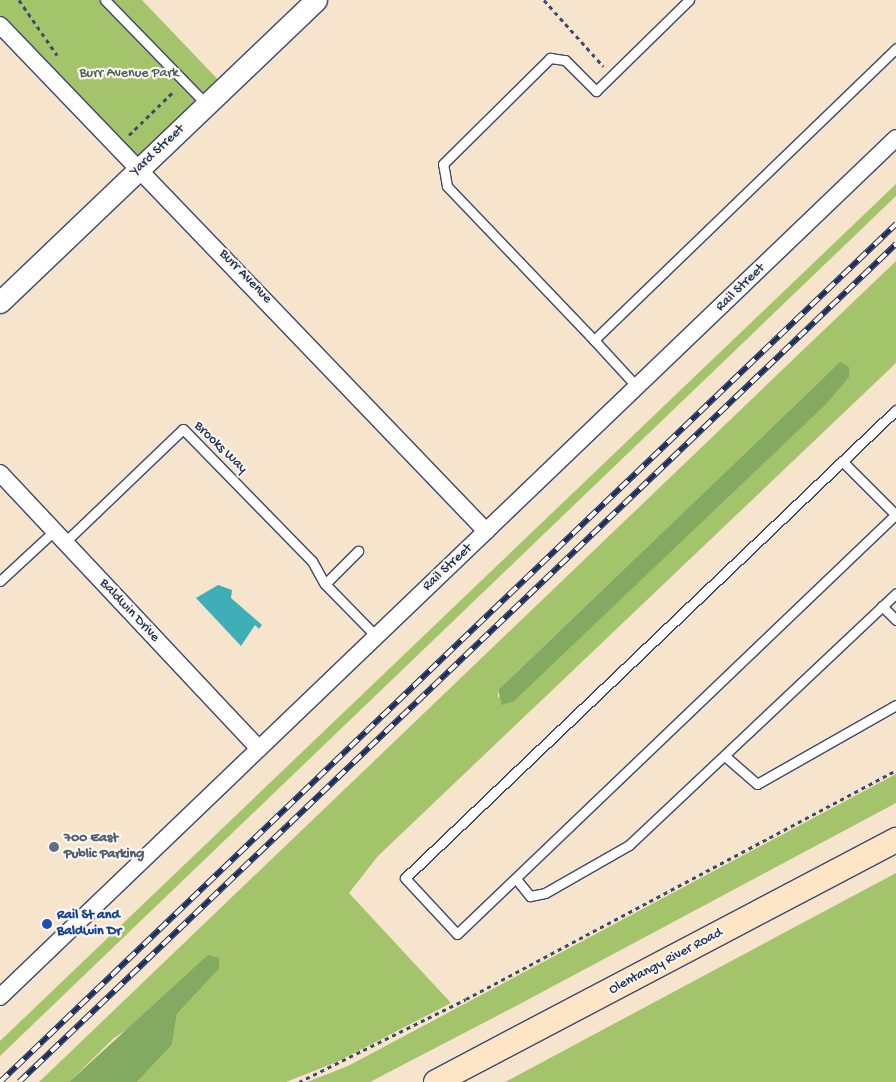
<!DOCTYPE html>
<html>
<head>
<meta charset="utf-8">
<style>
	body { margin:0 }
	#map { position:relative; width:896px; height:1082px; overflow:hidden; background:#f7e4cd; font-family:"Gochi Hand",sans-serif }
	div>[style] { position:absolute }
	.green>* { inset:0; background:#a4c46c }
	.forest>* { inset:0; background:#83aa60 }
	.water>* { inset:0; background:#3eaeb7 }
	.path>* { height:3px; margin-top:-1.5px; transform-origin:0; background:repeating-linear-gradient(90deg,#3c4a6f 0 4px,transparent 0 8px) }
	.roads { filter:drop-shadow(1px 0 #3c4a6f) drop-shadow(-1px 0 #3c4a6f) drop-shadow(0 1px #3c4a6f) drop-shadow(0 -1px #3c4a6f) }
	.service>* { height:9px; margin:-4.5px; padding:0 4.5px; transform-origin:4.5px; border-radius:4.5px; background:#fff }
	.minor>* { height:16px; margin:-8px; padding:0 8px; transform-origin:8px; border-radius:8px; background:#fff }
	.tertiary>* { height:21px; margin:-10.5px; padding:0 10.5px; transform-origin:10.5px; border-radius:10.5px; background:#fff }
	.secondary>* { height:24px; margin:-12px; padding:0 12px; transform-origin:12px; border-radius:12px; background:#fde5c5 }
	.rail>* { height:5.5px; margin-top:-2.75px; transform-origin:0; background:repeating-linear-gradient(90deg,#fbf7ec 0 11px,#1b2f5e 0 22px); box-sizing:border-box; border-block:1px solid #1b2f5e }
	.dots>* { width:14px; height:14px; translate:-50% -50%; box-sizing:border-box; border:2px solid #fbf7ec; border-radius:50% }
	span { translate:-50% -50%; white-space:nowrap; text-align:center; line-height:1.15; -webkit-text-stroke:4.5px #fbf7ec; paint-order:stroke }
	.park-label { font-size:14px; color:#445c62 }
	.street-label { font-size:14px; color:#1b2f5e }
	.service-label { font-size:14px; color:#4e5e75; font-weight:700 }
	.left { translate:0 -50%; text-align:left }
	.transit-label { font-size:14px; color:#164399; font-weight:700 }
</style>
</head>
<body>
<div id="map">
	<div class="green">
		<i style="clip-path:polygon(0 0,142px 0,225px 87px,140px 169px,0 25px)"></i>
		<i style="clip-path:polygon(896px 184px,896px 196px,0 1056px,0 1041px)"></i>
		<i style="clip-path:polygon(evenodd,896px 261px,896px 363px,378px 856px,349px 893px,451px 1003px,339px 1061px,286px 1082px,137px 1082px,172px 1045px,177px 1014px,219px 969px,114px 1038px,69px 1082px,39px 1082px,896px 261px,840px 362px,498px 698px,498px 690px,840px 362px)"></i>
		<i style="clip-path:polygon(896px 774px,896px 803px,516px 1006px,370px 1082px,307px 1082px,348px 1066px)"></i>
		<i style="clip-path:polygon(896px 873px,896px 1082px,505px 1082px,664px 997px)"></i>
	</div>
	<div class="forest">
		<i style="clip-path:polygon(840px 362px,849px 367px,849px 377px,827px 403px,514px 701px,502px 705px,498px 690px)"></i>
		<i style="clip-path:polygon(208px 955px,219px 958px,219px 969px,177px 1014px,172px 1045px,137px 1082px,69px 1082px)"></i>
	</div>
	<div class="water">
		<i style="clip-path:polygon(218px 585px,232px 590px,231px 598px,262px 625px,259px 629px,255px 625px,241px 646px,196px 598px)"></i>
	</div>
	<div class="path">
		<i style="left:19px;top:0;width:67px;rotate:55.4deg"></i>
		<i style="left:544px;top:0;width:89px;rotate:48.2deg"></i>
		<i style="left:129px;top:135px;width:62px;rotate:-44.3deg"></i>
		<i style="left:299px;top:1082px;width:186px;rotate:-26.4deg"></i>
		<i style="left:466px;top:999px;width:487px;rotate:-28deg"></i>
	</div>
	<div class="roads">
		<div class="service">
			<i style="left:105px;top:0;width:146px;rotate:45.8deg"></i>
			<i style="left:594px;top:340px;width:213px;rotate:-133.7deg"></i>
			<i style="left:447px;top:186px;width:22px;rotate:-100deg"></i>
			<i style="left:443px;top:164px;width:151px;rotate:-44.7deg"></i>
			<i style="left:550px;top:58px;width:15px;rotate:8deg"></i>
			<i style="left:565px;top:60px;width:44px;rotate:45deg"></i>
			<i style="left:596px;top:91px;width:130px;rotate:-44.4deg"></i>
			<i style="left:638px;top:388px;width:65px;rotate:-132.5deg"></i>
			<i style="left:594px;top:340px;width:420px;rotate:-44deg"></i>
			<i style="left:896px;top:410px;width:678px;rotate:136.37deg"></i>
			<i style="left:405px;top:878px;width:76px;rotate:47.1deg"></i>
			<i style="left:457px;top:934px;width:608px;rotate:-43.73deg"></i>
			<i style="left:842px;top:461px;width:76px;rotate:45deg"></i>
			<i style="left:65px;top:542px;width:163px;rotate:-43.8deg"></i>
			<i style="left:183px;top:429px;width:185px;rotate:45.7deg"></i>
			<i style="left:312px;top:561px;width:26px;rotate:61deg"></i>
			<i style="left:325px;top:584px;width:73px;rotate:45.6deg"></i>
			<i style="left:0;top:581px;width:74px;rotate:-42.8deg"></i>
			<i style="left:325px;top:584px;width:47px;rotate:-45deg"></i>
			<i style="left:882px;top:606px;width:20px;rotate:45deg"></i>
			<i style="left:726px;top:757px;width:41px;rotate:41.1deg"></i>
			<i style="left:757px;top:784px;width:160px;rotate:-29.6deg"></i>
			<i style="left:517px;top:880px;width:21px;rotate:51deg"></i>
			<i style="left:530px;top:896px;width:15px;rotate:-11deg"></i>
			<i style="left:545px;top:893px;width:97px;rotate:-29.7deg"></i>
			<i style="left:629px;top:845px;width:367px;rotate:-43.3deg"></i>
		</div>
		<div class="minor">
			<i style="left:0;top:25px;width:702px;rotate:46.16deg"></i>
			<i style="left:0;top:473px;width:378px;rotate:46.8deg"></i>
			<i style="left:0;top:997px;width:1241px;rotate:-43.79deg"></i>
		</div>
		<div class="tertiary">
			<i style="left:0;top:302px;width:437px;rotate:-43.7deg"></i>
		</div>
		<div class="secondary">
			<i style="left:436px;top:1082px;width:520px;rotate:-27.75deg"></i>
		</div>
	</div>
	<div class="rail">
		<i style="left:0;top:1082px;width:1241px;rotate:-43.76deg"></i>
		<i style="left:19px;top:1082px;width:1213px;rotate:-43.7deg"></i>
	</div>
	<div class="dots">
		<i style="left:54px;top:847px;background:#5c6f8a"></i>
		<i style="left:47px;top:924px;background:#1a4fb4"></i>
	</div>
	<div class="park-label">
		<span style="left:129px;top:74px">Burr Avenue Park</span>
	</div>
	<div class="street-label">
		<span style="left:158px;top:151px;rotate:-43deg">Yard Street</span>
		<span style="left:245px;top:277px;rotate:46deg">Burr Avenue</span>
		<span style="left:741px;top:288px;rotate:-44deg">Rail Street</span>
		<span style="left:220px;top:448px;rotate:44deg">Brooks Way</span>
		<span style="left:448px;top:568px;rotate:-43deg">Rail Street</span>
		<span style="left:129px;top:611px;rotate:47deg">Baldwin Drive</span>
		<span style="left:666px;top:962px;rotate:-28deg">Olentangy River Road</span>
	</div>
	<div class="service-label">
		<span class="left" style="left:64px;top:847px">700 East<br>Public Parking</span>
	</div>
	<div class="transit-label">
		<span class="left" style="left:57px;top:924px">Rail St and<br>Baldwin Dr</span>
	</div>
</div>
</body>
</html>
